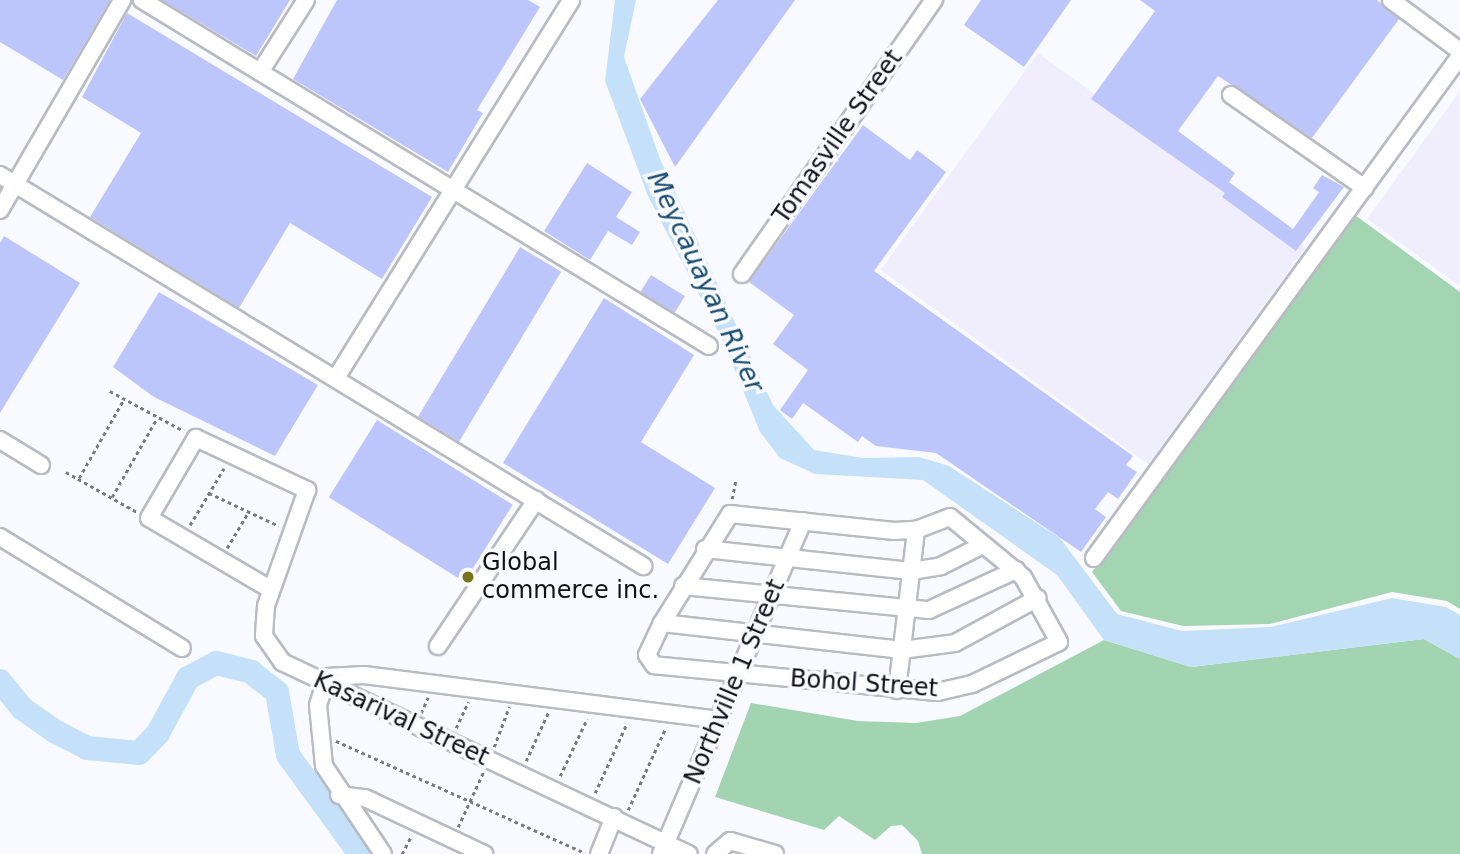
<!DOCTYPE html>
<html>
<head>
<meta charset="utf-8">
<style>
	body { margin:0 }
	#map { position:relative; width:1460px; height:854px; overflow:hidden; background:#f9faff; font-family:"DejaVu Sans",sans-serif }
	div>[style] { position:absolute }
	.industrial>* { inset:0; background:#f0eefc; transform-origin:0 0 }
	.green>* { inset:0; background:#a2d4b1 }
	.forest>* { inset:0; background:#a3d5b2 }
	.water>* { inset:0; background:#c5e1f9 }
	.river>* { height:24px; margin:-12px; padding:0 12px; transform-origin:12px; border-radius:12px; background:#c5e1f9 }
	.building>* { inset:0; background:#bcc6fa; transform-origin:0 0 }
	.path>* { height:2.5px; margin-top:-1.25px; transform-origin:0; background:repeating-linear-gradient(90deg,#797a7e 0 3.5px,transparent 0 7px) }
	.roads { filter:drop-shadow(2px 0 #b9bbc3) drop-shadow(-2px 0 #b9bbc3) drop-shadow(0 2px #b9bbc3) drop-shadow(0 -2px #b9bbc3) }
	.minor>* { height:16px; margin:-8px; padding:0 8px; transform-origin:8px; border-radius:8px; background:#fff }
	.dots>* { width:19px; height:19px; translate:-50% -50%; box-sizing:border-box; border:4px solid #f9faff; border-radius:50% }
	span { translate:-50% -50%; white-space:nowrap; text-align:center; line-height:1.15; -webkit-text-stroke:7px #f9faff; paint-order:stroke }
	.street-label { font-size:24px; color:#101114 }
	.poi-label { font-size:24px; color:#101114 }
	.left { translate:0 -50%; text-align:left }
	.water-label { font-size:26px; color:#1a4f73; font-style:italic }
</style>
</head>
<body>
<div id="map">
	<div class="industrial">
		<i style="left:1038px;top:53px;width:331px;height:268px;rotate:36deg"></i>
		<i style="clip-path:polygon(1460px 91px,1460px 286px,1367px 219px)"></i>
	</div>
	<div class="green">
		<i style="clip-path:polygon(1424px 639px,1460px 659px,1460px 854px,922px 854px,918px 841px,902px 825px,891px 826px,875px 840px,839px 816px,824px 830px,715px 797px,751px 703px,858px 721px,916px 723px,960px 716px,1104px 640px,1191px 667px)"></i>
	</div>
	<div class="forest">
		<i style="clip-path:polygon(1355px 215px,1460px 292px,1460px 609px,1447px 601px,1392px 592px,1270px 624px,1183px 626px,1121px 611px,1092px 572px)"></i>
	</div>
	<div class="water">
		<i style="clip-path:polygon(615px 0,636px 0,624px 57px,660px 159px,773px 405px,814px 450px,863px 458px,919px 457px,949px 466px,1060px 538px,1117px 614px,1182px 631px,1271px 627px,1392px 598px,1446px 607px,1460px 615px,1460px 659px,1424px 639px,1191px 667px,1104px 640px,1057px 575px,923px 480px,815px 474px,780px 458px,760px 432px,722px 339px,648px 196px,605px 81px)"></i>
	</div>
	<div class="river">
		<i style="left:0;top:681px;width:36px;rotate:51deg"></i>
		<i style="left:23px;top:709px;width:40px;rotate:34.9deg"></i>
		<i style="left:56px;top:732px;width:35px;rotate:27deg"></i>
		<i style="left:87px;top:748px;width:52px;rotate:5.5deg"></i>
		<i style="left:139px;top:753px;width:28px;rotate:-46deg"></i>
		<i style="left:158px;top:733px;width:63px;rotate:-61.4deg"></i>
		<i style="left:188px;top:678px;width:32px;rotate:-28deg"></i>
		<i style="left:216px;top:663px;width:36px;rotate:14deg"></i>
		<i style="left:251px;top:672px;width:33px;rotate:38deg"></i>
		<i style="left:277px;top:692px;width:64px;rotate:80.1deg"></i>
		<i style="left:288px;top:755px;width:122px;rotate:54deg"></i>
	</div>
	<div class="building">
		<i style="clip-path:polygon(0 0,110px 0,63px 80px,0 42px)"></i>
		<i style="clip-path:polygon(162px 0,290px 0,256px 56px)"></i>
		<i style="clip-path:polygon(337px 0,528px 0,540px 7px,477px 110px,483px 113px,448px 172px,293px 79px)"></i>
		<i style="clip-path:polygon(718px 0,795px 0,675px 167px,640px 99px)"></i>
		<i style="clip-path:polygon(981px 0,1071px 0,1024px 67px,964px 25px)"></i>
		<i style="clip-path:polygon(1140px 0,1377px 0,1399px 19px,1312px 138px,1218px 76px,1178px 131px,1235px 173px,1229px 182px,1293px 229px,1319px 192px,1313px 188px,1322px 175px,1344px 187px,1296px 251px,1222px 197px,1225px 193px,1091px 99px,1155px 11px)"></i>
		<i style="clip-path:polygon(127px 13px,432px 197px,382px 279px,290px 223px,239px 308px,90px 217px,141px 133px,82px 97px)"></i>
		<i style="clip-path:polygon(863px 125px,910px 160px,917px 150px,946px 172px,874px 271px,1133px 456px,1126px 465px,1137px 472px,1118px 499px,1108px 492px,1095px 509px,1106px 517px,1081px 552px,936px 453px,876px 446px,862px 436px,858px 442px,803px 403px,792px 419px,780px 410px,808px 370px,773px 344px,794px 315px,749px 282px)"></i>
		<i style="clip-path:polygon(587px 163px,632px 192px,616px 217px,640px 232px,632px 245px,608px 231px,590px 260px,544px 231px)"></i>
		<i style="clip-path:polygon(4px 236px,80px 283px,0 413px,0 243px)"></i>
		<i style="left:520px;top:247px;width:48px;height:198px;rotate:31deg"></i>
		<i style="left:651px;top:275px;width:40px;height:20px;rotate:32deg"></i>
		<i style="clip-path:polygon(159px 292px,318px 385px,275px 456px,154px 397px,113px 367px)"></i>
		<i style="clip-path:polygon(604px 298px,694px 355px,641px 442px,715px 488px,668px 564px,503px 463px)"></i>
		<i style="left:377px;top:420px;width:160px;height:91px;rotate:32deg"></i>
	</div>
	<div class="path">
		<i style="left:110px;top:391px;width:84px;rotate:28.4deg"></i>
		<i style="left:66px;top:472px;width:81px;rotate:29.4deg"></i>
		<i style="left:79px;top:478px;width:91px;rotate:-60.3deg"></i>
		<i style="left:209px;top:493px;width:77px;rotate:25.2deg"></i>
		<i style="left:112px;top:497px;width:91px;rotate:-60.3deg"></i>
		<i style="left:732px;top:499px;width:20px;rotate:-79deg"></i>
		<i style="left:190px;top:525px;width:66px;rotate:-59.2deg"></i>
		<i style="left:227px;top:548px;width:43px;rotate:-59.3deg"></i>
		<i style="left:421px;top:713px;width:17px;rotate:-66deg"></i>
		<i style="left:456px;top:728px;width:29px;rotate:-65deg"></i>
		<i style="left:336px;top:741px;width:273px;rotate:24.2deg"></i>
		<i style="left:494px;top:747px;width:43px;rotate:-69.4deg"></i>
		<i style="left:526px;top:761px;width:53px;rotate:-65.4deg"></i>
		<i style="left:560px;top:776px;width:63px;rotate:-64.7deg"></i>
		<i style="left:595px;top:793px;width:77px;rotate:-65.4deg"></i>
		<i style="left:628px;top:810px;width:91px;rotate:-65.4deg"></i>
		<i style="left:458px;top:827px;width:60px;rotate:-65.2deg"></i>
		<i style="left:402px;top:854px;width:20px;rotate:-63deg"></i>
	</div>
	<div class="roads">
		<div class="minor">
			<i style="left:142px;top:0;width:664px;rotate:31.39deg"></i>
			<i style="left:1391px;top:0;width:86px;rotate:36.5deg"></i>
			<i style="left:260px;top:72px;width:85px;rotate:-57.4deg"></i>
			<i style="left:1231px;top:95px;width:163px;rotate:34.8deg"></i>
			<i style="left:0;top:175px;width:753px;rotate:31.3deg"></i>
			<i style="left:0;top:210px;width:243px;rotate:-59.8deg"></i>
			<i style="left:742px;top:274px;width:335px;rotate:-55deg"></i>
			<i style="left:336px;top:378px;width:445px;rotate:-58.1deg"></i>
			<i style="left:0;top:440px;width:48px;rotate:31.4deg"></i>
			<i style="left:730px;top:514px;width:165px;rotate:5.9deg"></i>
			<i style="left:894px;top:531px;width:22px;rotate:-3deg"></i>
			<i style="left:916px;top:530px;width:36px;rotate:-21deg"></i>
			<i style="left:950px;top:517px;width:94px;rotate:39.4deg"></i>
			<i style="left:1023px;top:577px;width:74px;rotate:61deg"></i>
			<i style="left:1059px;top:642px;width:97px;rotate:154.2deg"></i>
			<i style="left:972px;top:684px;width:36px;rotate:167deg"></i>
			<i style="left:937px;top:692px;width:284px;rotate:-174.6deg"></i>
			<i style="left:654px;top:665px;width:12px;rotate:-125deg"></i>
			<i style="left:647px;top:655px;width:35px;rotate:-65deg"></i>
			<i style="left:662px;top:623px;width:128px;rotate:-58deg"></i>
			<i style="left:0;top:537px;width:213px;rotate:31.4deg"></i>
			<i style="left:705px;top:549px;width:207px;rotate:6.1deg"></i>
			<i style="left:911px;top:571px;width:30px;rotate:-9deg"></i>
			<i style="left:941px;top:566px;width:47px;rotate:-26.6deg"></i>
			<i style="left:1094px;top:558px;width:621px;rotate:-53.9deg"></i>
			<i style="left:683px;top:586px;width:247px;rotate:5.6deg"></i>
			<i style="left:929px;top:610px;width:96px;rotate:-24.7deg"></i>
			<i style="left:270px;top:589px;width:140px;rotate:-149.6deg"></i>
			<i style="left:149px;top:518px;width:93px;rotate:-59.6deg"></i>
			<i style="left:196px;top:438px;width:123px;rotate:25.1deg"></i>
			<i style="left:307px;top:490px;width:123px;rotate:109.5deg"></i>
			<i style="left:266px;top:606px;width:30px;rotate:94deg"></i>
			<i style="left:264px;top:636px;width:32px;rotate:55deg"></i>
			<i style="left:282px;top:662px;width:450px;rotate:25.3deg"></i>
			<i style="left:662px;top:623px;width:242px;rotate:6.4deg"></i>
			<i style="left:902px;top:650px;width:53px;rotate:-7.5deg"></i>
			<i style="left:955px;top:643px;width:94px;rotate:-28.5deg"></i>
			<i style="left:438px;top:646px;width:176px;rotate:-56.1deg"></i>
			<i style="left:897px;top:690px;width:161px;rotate:-83.2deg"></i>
			<i style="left:339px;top:795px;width:26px;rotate:7deg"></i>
			<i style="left:365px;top:798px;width:132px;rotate:25.2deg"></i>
			<i style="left:383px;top:854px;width:106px;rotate:-123.8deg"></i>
			<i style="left:324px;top:766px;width:61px;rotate:-95.6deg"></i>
			<i style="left:318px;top:705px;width:29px;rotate:-72deg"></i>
			<i style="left:327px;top:677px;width:37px;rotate:-3deg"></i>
			<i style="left:364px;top:675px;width:358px;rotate:7.2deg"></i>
			<i style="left:599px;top:854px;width:40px;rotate:-68deg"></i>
			<i style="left:661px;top:854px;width:362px;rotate:-66.9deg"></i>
			<i style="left:715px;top:854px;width:20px;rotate:-41deg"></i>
			<i style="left:730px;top:841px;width:47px;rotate:16.1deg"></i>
		</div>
	</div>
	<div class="dots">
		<i style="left:468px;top:577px;background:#77751b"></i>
	</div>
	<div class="street-label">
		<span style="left:838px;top:137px;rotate:-55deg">Tomasville Street</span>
		<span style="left:735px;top:682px;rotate:-67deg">Northville 1 Street</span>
		<span style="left:864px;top:684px;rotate:4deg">Bohol Street</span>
		<span style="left:401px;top:719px;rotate:25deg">Kasarival Street</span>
	</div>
	<div class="poi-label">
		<span class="left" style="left:482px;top:577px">Global<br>commerce inc.</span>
	</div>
	<div class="water-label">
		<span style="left:705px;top:282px;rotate:65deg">Meycauayan River</span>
	</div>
</div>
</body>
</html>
